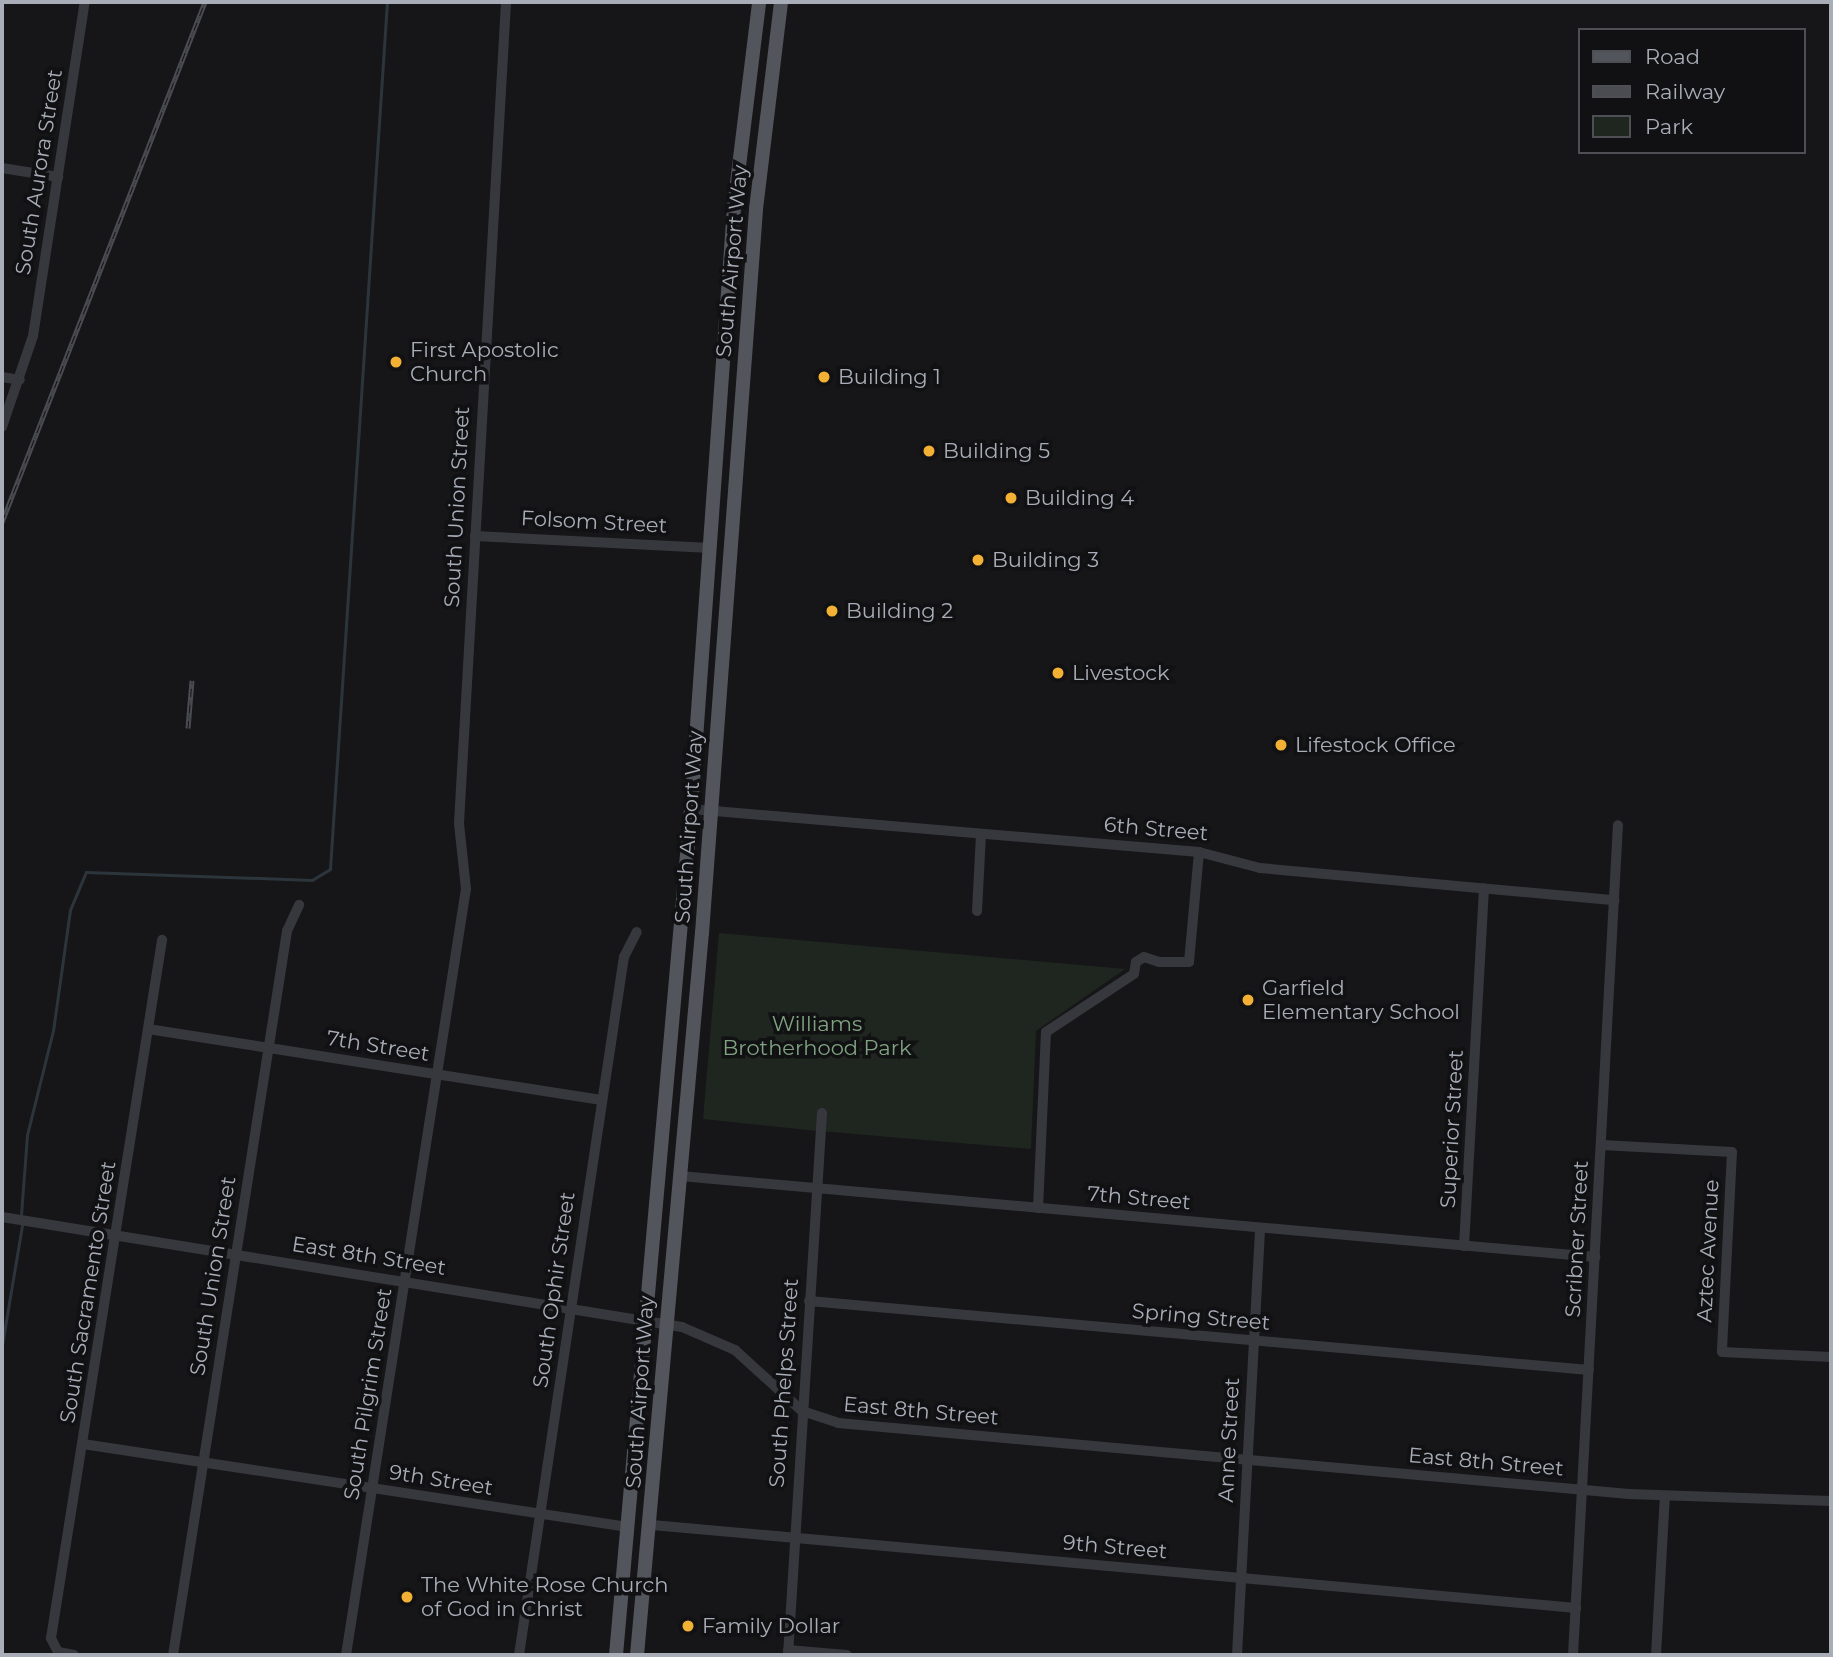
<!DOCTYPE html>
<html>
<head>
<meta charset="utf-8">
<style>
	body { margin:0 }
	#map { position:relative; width:1833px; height:1657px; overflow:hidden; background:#161618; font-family:Montserrat,sans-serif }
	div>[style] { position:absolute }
	.green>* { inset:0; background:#1e261f }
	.stream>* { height:2.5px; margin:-1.25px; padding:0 1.25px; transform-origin:1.25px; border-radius:1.25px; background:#2c353c }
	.minor>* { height:10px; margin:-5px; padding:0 5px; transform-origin:5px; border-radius:5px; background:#37383d }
	.major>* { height:14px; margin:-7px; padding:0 7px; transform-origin:7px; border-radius:7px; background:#53555c }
	.rail>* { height:5px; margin-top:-2.5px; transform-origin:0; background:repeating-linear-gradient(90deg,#111113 0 8px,#4a4c52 0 16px); box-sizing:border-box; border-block:2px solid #4a4c52 }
	.dots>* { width:19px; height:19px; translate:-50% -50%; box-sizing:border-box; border:4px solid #111113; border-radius:50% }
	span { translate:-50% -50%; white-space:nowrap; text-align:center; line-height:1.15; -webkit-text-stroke:7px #111113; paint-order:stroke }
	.street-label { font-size:21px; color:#a8adb8 }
	.poi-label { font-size:21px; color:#a8adb8 }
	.left { translate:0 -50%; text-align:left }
	.park-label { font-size:21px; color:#7fa381 }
	.frame { position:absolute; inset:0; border:4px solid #a8adb8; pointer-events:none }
	.legend { position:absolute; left:1578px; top:28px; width:228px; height:126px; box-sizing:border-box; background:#111113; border:2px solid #4d4f55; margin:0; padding:9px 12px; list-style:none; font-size:21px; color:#a8adb8 }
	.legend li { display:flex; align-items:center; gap:14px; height:35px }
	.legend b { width:35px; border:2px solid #4d4f55 }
</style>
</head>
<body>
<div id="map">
	<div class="green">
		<i style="clip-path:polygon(719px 933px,1125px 969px,1036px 1031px,1031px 1149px,808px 1130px,703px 1119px)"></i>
	</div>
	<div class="stream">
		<i style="left:21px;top:1215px;width:80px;rotate:-85.7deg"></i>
		<i style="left:27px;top:1135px;width:107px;rotate:-76deg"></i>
		<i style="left:53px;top:1031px;width:122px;rotate:-82deg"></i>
		<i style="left:70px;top:910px;width:41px;rotate:-67.2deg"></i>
		<i style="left:86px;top:872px;width:226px;rotate:2deg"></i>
		<i style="left:312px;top:880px;width:21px;rotate:-31deg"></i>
		<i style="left:330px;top:869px;width:869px;rotate:-86.24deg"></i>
		<i style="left:2px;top:1345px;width:122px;rotate:-80.5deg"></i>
	</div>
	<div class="minor">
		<i style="left:2px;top:168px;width:57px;rotate:9.1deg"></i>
		<i style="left:2px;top:377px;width:18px;rotate:9deg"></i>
		<i style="left:2px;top:427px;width:96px;rotate:-71.2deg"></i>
		<i style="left:33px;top:336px;width:338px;rotate:-81.2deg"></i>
		<i style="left:475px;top:536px;width:236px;rotate:2.9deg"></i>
		<i style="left:691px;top:809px;width:510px;rotate:4.84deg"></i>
		<i style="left:1199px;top:852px;width:63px;rotate:14.7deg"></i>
		<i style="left:1260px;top:868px;width:356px;rotate:5.2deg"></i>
		<i style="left:977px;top:911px;width:77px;rotate:-87deg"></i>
		<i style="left:148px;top:1029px;width:459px;rotate:8.9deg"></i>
		<i style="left:1602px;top:1145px;width:130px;rotate:3.1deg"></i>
		<i style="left:1732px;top:1152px;width:200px;rotate:92.9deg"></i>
		<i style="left:1722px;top:1352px;width:109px;rotate:2.6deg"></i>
		<i style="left:680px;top:1176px;width:919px;rotate:5.06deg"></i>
		<i style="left:1038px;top:1208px;width:176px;rotate:-87.4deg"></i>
		<i style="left:1046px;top:1032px;width:105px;rotate:-33.4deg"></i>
		<i style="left:1134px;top:974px;width:12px;rotate:-81deg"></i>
		<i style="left:1136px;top:962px;width:9px;rotate:-32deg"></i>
		<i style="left:1144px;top:957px;width:16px;rotate:18deg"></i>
		<i style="left:1159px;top:962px;width:30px"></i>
		<i style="left:1189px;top:962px;width:110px;rotate:-84.8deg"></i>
		<i style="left:2px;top:1217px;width:689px;rotate:9.19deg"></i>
		<i style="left:682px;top:1327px;width:58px;rotate:23.5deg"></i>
		<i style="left:735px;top:1350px;width:91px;rotate:42.3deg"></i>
		<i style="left:802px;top:1411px;width:38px;rotate:18deg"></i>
		<i style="left:838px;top:1423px;width:794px;rotate:5.13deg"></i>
		<i style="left:1629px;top:1494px;width:202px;rotate:2deg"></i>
		<i style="left:1464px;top:1246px;width:358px;rotate:-86.8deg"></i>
		<i style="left:809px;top:1301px;width:783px;rotate:5.06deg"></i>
		<i style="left:83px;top:1444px;width:551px;rotate:8.66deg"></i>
		<i style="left:652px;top:1525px;width:928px;rotate:5.13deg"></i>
		<i style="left:788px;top:1650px;width:59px;rotate:4.8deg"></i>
		<i style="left:74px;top:1655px;width:16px;rotate:-169deg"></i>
		<i style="left:58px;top:1652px;width:16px;rotate:-117deg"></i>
		<i style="left:51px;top:1638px;width:707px;rotate:-80.96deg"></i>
		<i style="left:173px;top:1655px;width:733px;rotate:-81.05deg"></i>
		<i style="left:287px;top:931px;width:29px;rotate:-65deg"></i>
		<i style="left:346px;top:1655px;width:775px;rotate:-81.1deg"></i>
		<i style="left:466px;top:889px;width:66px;rotate:-96.1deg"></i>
		<i style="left:459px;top:823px;width:822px;rotate:-86.72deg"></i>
		<i style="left:519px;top:1655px;width:706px;rotate:-81.45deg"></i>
		<i style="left:624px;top:957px;width:28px;rotate:-63deg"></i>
		<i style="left:788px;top:1655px;width:543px;rotate:-86.41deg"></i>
		<i style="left:1237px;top:1655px;width:428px;rotate:-86.9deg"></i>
		<i style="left:1573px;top:1655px;width:831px;rotate:-86.9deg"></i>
		<i style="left:1656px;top:1655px;width:159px;rotate:-86.8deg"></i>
	</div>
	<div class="major">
		<i style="left:616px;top:1655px;width:849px;rotate:-84.93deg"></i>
		<i style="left:691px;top:809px;width:604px;rotate:-85.91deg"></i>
		<i style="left:734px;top:207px;width:207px;rotate:-83deg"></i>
		<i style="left:637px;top:1655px;width:725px;rotate:-84.86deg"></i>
		<i style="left:702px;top:933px;width:726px;rotate:-85.73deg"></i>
		<i style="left:756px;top:209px;width:209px;rotate:-83.1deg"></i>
	</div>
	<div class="rail">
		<i style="left:2px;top:522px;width:558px;rotate:-68.68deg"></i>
		<i style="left:188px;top:728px;width:48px;rotate:-85.2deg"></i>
	</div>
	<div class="dots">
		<i style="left:396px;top:362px;background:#f2b134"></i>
		<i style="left:824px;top:377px;background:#f2b134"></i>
		<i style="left:929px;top:451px;background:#f2b134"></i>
		<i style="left:1011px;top:498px;background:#f2b134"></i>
		<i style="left:978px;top:560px;background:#f2b134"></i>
		<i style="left:832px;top:611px;background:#f2b134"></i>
		<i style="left:1058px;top:673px;background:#f2b134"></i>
		<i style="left:1281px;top:745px;background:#f2b134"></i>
		<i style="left:1248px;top:1000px;background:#f2b134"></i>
		<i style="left:407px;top:1597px;background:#f2b134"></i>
		<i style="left:688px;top:1626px;background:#f2b134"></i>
	</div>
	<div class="street-label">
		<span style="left:39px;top:172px;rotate:-81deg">South Aurora Street</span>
		<span style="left:732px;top:261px;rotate:-85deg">South Airport Way</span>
		<span style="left:457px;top:507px;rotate:-87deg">South Union Street</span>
		<span style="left:594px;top:522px;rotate:3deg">Folsom Street</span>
		<span style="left:689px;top:827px;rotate:-86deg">South Airport Way</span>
		<span style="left:1156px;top:829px;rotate:5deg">6th Street</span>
		<span style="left:378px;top:1046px;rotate:9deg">7th Street</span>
		<span style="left:1452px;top:1129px;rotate:-87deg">Superior Street</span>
		<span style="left:1139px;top:1198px;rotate:5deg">7th Street</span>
		<span style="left:1577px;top:1239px;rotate:-87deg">Scribner Street</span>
		<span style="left:1708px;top:1251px;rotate:-87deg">Aztec Avenue</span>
		<span style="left:369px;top:1256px;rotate:9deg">East 8th Street</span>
		<span style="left:213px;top:1276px;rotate:-81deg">South Union Street</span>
		<span style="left:554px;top:1290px;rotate:-82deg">South Ophir Street</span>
		<span style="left:88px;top:1292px;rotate:-81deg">South Sacramento Street</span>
		<span style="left:1201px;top:1317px;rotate:5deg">Spring Street</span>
		<span style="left:784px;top:1383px;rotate:-86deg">South Phelps Street</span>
		<span style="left:640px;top:1392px;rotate:-86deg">South Airport Way</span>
		<span style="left:368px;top:1394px;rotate:-81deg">South Pilgrim Street</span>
		<span style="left:921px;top:1411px;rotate:5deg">East 8th Street</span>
		<span style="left:1229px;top:1440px;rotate:-87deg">Anne Street</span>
		<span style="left:1486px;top:1462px;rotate:5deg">East 8th Street</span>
		<span style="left:441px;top:1480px;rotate:9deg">9th Street</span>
		<span style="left:1115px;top:1547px;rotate:5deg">9th Street</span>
	</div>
	<div class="poi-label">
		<span class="left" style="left:410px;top:362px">First Apostolic<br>Church</span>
		<span class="left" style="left:838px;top:377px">Building 1</span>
		<span class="left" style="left:943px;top:451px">Building 5</span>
		<span class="left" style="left:1025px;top:498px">Building 4</span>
		<span class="left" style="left:992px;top:560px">Building 3</span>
		<span class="left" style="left:846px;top:611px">Building 2</span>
		<span class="left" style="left:1072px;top:673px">Livestock</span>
		<span class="left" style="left:1295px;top:745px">Lifestock Office</span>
		<span class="left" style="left:1262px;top:1000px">Garfield<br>Elementary School</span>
		<span class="left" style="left:421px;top:1597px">The White Rose Church<br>of God in Christ</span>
		<span class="left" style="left:702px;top:1626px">Family Dollar</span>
	</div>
	<div class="park-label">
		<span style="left:817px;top:1036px">Williams<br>Brotherhood Park</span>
	</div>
	<div class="frame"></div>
	<ul class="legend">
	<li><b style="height:9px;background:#53555c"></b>Road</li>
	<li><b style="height:9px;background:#4a4c52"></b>Railway</li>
	<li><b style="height:19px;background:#1e261f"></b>Park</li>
	</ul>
</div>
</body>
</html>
